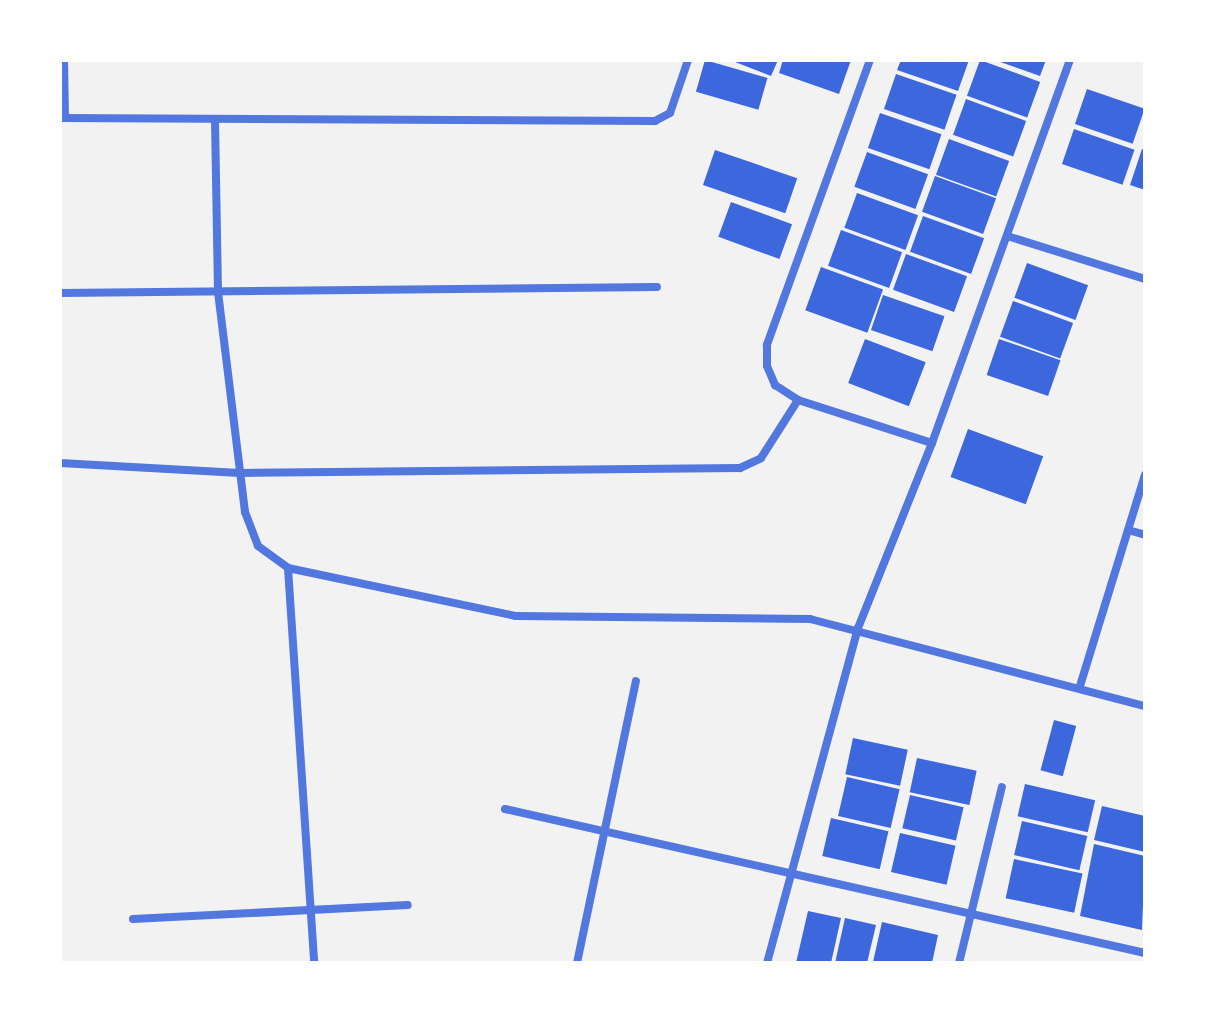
<!DOCTYPE html>
<html>
<head>
<meta charset="utf-8">
<style>
	body { margin:0 }
	#map { position:relative; width:1205px; height:1023px; overflow:hidden; background:#f2f2f2; font-family:Montserrat,sans-serif }
	div>[style] { position:absolute }
	.building>* { inset:0; background:#3d67dc; transform-origin:0 0 }
	.minor>* { height:8px; margin:-4px; padding:0 4px; transform-origin:4px; border-radius:4px; background:#5277de }
	span { translate:-50% -50%; white-space:nowrap; text-align:center; line-height:1.15; -webkit-text-stroke:6px #fff; paint-order:stroke }
	.frame { position:absolute; inset:0; border:62px solid #fff; pointer-events:none }
</style>
</head>
<body>
<div id="map">
	<div class="building">
		<i style="left:705px;top:60px;width:65px;height:33px;rotate:16deg"></i>
		<i style="clip-path:polygon(730px 60px,778px 60px,771px 76px)"></i>
		<i style="clip-path:polygon(783px 60px,851px 60px,839px 94px,779px 73px)"></i>
		<i style="clip-path:polygon(901px 60px,969px 60px,958px 91px,897px 70px)"></i>
		<i style="left:980px;top:60px;width:64px;height:38px;rotate:20deg"></i>
		<i style="clip-path:polygon(995px 60px,1046px 60px,1040px 76px)"></i>
		<i style="left:896px;top:74px;width:64px;height:37px;rotate:19deg"></i>
		<i style="left:1087px;top:89px;width:61px;height:37px;rotate:19deg"></i>
		<i style="left:966px;top:99px;width:64px;height:38px;rotate:20deg"></i>
		<i style="left:880px;top:113px;width:65px;height:37px;rotate:19deg"></i>
		<i style="left:1074px;top:129px;width:64px;height:37px;rotate:19deg"></i>
		<i style="left:949px;top:139px;width:64px;height:38px;rotate:20deg"></i>
		<i style="clip-path:polygon(1142px 149px,1145px 150px,1145px 190px,1130px 185px)"></i>
		<i style="left:715px;top:150px;width:87px;height:37px;rotate:19deg"></i>
		<i style="left:867px;top:152px;width:65px;height:37px;rotate:20deg"></i>
		<i style="left:935px;top:176px;width:65px;height:38px;rotate:20deg"></i>
		<i style="left:857px;top:193px;width:65px;height:37px;rotate:20deg"></i>
		<i style="left:731px;top:202px;width:65px;height:37px;rotate:20deg"></i>
		<i style="left:923px;top:216px;width:65px;height:38px;rotate:20deg"></i>
		<i style="left:841px;top:230px;width:65px;height:38px;rotate:20deg"></i>
		<i style="left:906px;top:254px;width:65px;height:38px;rotate:20deg"></i>
		<i style="left:1027px;top:263px;width:65px;height:37px;rotate:20deg"></i>
		<i style="left:821px;top:267px;width:66px;height:46px;rotate:20deg"></i>
		<i style="left:883px;top:295px;width:65px;height:37px;rotate:19deg"></i>
		<i style="left:1013px;top:301px;width:64px;height:38px;rotate:20deg"></i>
		<i style="left:865px;top:339px;width:65px;height:47px;rotate:21deg"></i>
		<i style="left:999px;top:339px;width:65px;height:38px;rotate:19deg"></i>
		<i style="left:968px;top:429px;width:80px;height:51px;rotate:20deg"></i>
		<i style="left:1054px;top:720px;width:23px;height:52px;rotate:15deg"></i>
		<i style="left:853px;top:738px;width:56px;height:37px;rotate:12deg"></i>
		<i style="left:917px;top:758px;width:61px;height:35px;rotate:12deg"></i>
		<i style="left:847px;top:777px;width:54px;height:40px;rotate:13deg"></i>
		<i style="left:1025px;top:784px;width:72px;height:33px;rotate:13deg"></i>
		<i style="left:910px;top:795px;width:55px;height:34px;rotate:13deg"></i>
		<i style="clip-path:polygon(1102px 806px,1145px 816px,1145px 852px,1094px 840px)"></i>
		<i style="left:831px;top:818px;width:59px;height:39px;rotate:13deg"></i>
		<i style="left:1022px;top:821px;width:67px;height:35px;rotate:13deg"></i>
		<i style="left:900px;top:833px;width:57px;height:40px;rotate:13deg"></i>
		<i style="clip-path:polygon(1094px 844px,1145px 856px,1142px 930px,1080px 916px)"></i>
		<i style="left:1014px;top:859px;width:70px;height:40px;rotate:12deg"></i>
		<i style="clip-path:polygon(808px 911px,841px 918px,831px 963px,796px 963px)"></i>
		<i style="clip-path:polygon(845px 918px,876px 925px,867px 963px,835px 963px)"></i>
		<i style="clip-path:polygon(882px 922px,938px 935px,932px 963px,873px 962px)"></i>
	</div>
	<div class="minor">
		<i style="left:64px;top:60px;width:58px;rotate:89deg"></i>
		<i style="left:870px;top:60px;width:303px;rotate:109.9deg"></i>
		<i style="left:767px;top:345px;width:21px;rotate:90deg"></i>
		<i style="left:767px;top:366px;width:21px;rotate:67deg"></i>
		<i style="left:775px;top:385px;width:27px;rotate:33deg"></i>
		<i style="left:798px;top:400px;width:141px;rotate:17.8deg"></i>
		<i style="left:60px;top:118px;width:595px;rotate:0.29deg"></i>
		<i style="left:655px;top:121px;width:17px;rotate:-28deg"></i>
		<i style="left:670px;top:113px;width:56px;rotate:-71.2deg"></i>
		<i style="left:215px;top:120px;width:172px;rotate:89deg"></i>
		<i style="left:218px;top:292px;width:222px;rotate:83deg"></i>
		<i style="left:245px;top:512px;width:36px;rotate:69deg"></i>
		<i style="left:258px;top:546px;width:37px;rotate:36deg"></i>
		<i style="left:288px;top:568px;width:233px;rotate:11.9deg"></i>
		<i style="left:516px;top:616px;width:294px;rotate:0.6deg"></i>
		<i style="left:810px;top:619px;width:346px;rotate:14.6deg"></i>
		<i style="left:1007px;top:236px;width:145px;rotate:17.3deg"></i>
		<i style="left:60px;top:293px;width:597px;rotate:-0.58deg"></i>
		<i style="left:60px;top:463px;width:180px;rotate:3.2deg"></i>
		<i style="left:240px;top:473px;width:500px;rotate:-0.57deg"></i>
		<i style="left:740px;top:468px;width:23px;rotate:-25deg"></i>
		<i style="left:761px;top:458px;width:69px;rotate:-57.5deg"></i>
		<i style="left:1128px;top:530px;width:18px;rotate:16deg"></i>
		<i style="left:288px;top:568px;width:396px;rotate:86.2deg"></i>
		<i style="left:1080px;top:686px;width:221px;rotate:-72.9deg"></i>
		<i style="left:505px;top:809px;width:656px;rotate:12.68deg"></i>
		<i style="left:133px;top:919px;width:275px;rotate:-2.9deg"></i>
		<i style="left:577px;top:963px;width:288px;rotate:-78.2deg"></i>
		<i style="left:767px;top:963px;width:347px;rotate:-74.8deg"></i>
		<i style="left:858px;top:628px;width:199px;rotate:-68.2deg"></i>
		<i style="left:932px;top:443px;width:407px;rotate:-70.2deg"></i>
		<i style="left:959px;top:963px;width:181px;rotate:-76.3deg"></i>
	</div>
	<div class="frame"></div>
</div>
</body>
</html>
